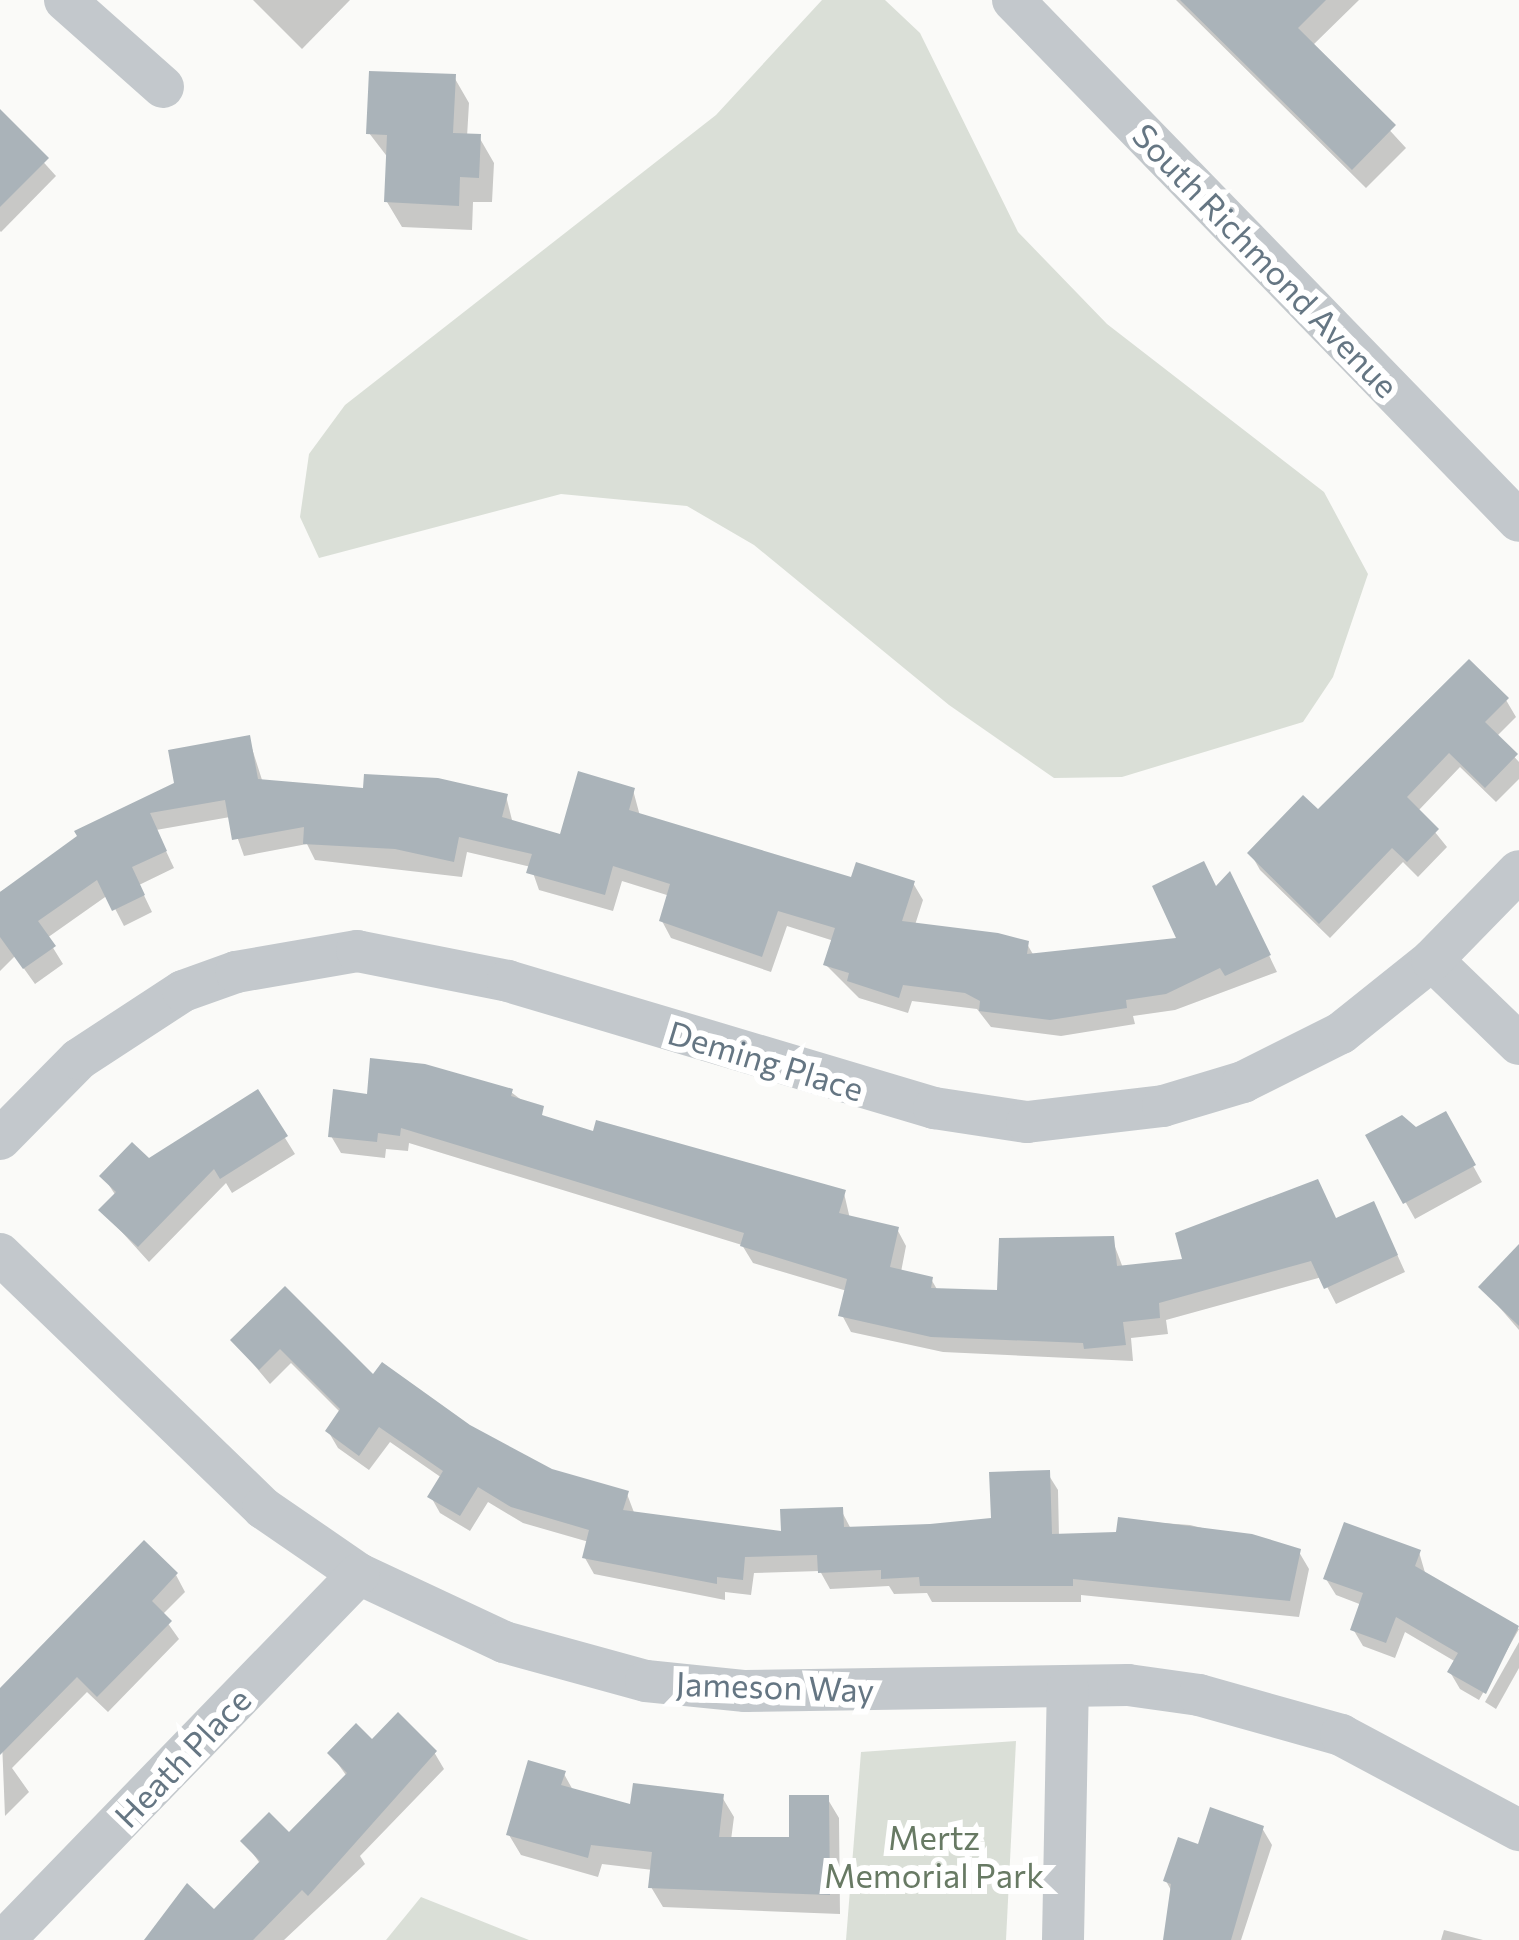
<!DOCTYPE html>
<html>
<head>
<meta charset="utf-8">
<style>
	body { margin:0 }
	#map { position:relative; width:1519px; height:1940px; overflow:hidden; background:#fafaf8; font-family:Commissioner,sans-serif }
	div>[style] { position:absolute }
	.green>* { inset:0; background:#dadfd7 }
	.shadow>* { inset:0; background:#0003 }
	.building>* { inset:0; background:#aab3b9 }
	.street>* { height:42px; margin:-21px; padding:0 21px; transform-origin:21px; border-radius:21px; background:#c3c8cc }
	span { translate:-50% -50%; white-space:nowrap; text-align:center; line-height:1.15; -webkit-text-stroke:12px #fff; paint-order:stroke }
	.street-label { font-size:33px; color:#657683 }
	.park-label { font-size:33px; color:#687a64 }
</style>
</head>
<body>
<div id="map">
	<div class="green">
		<i style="clip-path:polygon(822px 0,885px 0,920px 33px,1018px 232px,1107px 324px,1324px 492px,1368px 574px,1333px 677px,1303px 722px,1122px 777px,1054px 778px,949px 705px,754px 545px,687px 506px,561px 494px,319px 558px,300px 517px,309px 454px,345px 405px,716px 115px)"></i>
		<i style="clip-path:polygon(1016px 1741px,1006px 1940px,846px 1940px,861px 1752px)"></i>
		<i style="clip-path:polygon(421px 1897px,529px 1940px,386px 1940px)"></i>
	</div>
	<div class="shadow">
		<i style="clip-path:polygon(253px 0,350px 0,302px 49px)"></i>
		<i style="clip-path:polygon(1176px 0,1359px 0,1312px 46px,1406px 148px,1366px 188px)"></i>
		<i style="clip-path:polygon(454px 77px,469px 103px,467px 137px,479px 137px,494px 163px,492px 202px,473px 202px,472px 230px,402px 227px,387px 202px,389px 159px,369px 133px)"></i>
		<i style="clip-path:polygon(0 114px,56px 176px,1px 232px,0 231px)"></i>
		<i style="clip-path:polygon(1506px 700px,1516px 717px,1496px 737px,1519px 762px,1519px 779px,1496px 802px,1460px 767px,1418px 811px,1447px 847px,1418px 877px,1403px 862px,1330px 938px,1260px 870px,1251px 854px)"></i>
		<i style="clip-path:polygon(249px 739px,263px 783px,506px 796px,513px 824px,562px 838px,633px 790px,640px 816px,853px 880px,913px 883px,923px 900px,915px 925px,1027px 944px,1034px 956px,1181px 940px,1216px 889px,1238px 891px,1277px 972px,1175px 1010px,1133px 1016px,1135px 1024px,1061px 1036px,991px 1027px,977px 1009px,912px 1001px,908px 1013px,859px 998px,826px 965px,834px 941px,787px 926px,771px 972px,671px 938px,662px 921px,670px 896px,622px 881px,613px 911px,539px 890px,531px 867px,467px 852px,462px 877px,315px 860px,307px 844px,244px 856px,230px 817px,156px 830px,174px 868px,139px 885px,152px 912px,124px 926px,108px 895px,47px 938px,63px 964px,35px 984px,15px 956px,0 971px,0 892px)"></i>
		<i style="clip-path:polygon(511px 1092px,549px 1121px,844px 1193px,850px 1219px,897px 1229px,906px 1246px,901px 1272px,931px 1279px,938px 1291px,1000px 1293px,1112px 1239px,1123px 1268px,1186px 1261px,1336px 1221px,1382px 1221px,1405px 1272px,1336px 1304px,1322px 1277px,1166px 1320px,1168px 1334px,1131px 1338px,1133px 1361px,943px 1352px,851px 1332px,842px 1315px,847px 1291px,753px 1263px,742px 1245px,409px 1143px,408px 1151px,386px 1149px,385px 1158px,341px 1153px,331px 1136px,369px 1097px)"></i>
		<i style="clip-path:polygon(257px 1093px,295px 1154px,232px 1193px,226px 1183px,149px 1262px,102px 1210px,116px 1196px,103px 1176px,148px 1162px)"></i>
		<i style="clip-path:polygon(1445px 1115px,1482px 1182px,1415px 1219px,1369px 1137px,1416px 1130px)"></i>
		<i style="clip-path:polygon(1519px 1249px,1519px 1330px,1482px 1287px)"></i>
		<i style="clip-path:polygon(285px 1290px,374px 1378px,551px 1472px,627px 1494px,635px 1515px,784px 1534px,841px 1510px,851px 1529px,994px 1521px,1048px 1474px,1058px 1490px,1059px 1537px,1119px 1535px,1120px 1520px,1190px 1525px,1299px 1552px,1309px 1569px,1299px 1617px,1081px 1595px,1081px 1602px,932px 1602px,927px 1593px,894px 1594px,889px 1586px,830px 1589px,820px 1571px,754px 1573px,751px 1595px,725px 1592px,725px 1600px,594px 1574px,585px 1558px,589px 1542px,523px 1523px,488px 1502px,470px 1531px,440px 1513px,431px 1497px,442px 1478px,390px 1442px,369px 1470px,338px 1448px,328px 1431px,341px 1413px,291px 1363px,270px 1384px,234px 1341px)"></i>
		<i style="clip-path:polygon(1419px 1552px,1426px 1576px,1519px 1629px,1479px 1700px,1460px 1689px,1450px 1672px,1456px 1662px,1405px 1632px,1395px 1658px,1363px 1646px,1353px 1629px,1362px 1605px,1336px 1595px,1326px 1579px)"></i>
		<i style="clip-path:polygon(176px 1575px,185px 1592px,162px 1615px,179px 1639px,108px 1712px,87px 1692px,12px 1768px,29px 1792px,5px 1816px,0 1692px)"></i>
		<i style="clip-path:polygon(1519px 1642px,1519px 1668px,1496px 1709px,1485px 1702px)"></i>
		<i style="clip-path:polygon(372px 1743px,434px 1752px,444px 1769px,360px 1856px,365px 1864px,284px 1940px,144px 1940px,214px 1913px,261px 1865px,244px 1841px,289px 1836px,348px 1778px,331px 1754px)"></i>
		<i style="clip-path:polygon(564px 1774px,574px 1792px,633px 1808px,722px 1797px,734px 1817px,731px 1840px,792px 1840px,827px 1798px,839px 1818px,840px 1914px,663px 1907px,651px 1887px,653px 1870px,602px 1864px,598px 1877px,521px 1855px,509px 1835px)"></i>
		<i style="clip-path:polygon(1262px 1828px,1272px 1845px,1241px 1940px,1165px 1940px,1172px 1892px,1166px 1881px,1200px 1847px)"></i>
		<i style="clip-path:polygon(1444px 1930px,1483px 1940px,1441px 1940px)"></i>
	</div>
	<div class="building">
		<i style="clip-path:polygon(1180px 0,1326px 0,1298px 28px,1396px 125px,1352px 170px)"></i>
		<i style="clip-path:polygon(369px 71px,456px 74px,453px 133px,481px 134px,479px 178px,460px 177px,459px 206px,384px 202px,387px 135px,366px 134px)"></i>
		<i style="clip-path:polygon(0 109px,49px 158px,0 207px)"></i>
		<i style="clip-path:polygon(1469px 659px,1509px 698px,1485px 722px,1518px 754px,1485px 788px,1449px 753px,1407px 797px,1439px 829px,1407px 862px,1392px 848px,1319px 924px,1247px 853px,1303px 795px,1318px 809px)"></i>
		<i style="clip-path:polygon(250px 735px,258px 779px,363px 788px,364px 774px,438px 778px,508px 794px,502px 817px,560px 834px,578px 771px,635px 788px,629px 810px,851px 877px,856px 862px,915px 881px,902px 921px,998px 933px,1029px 941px,1027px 954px,1176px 938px,1152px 886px,1204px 861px,1216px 886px,1230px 871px,1271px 955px,1225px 976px,1220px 968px,1166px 994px,1126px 1000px,1127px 1008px,1050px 1020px,979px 1011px,980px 1001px,965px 993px,903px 985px,899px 998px,847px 981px,849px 973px,823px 965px,835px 928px,778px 911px,762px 957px,659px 921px,670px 884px,613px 866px,605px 895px,526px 873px,532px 854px,459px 837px,454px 862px,395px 849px,303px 844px,304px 827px,232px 840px,225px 800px,150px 813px,167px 851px,132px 867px,145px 895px,112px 911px,97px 880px,38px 921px,56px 946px,23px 969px,0 937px,0 892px,77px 836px,74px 831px,174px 783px,168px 750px)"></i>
		<i style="clip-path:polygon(370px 1058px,425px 1064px,513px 1089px,511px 1096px,544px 1106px,542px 1115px,593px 1131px,596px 1120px,846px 1190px,839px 1213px,899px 1227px,890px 1267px,933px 1277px,931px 1288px,997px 1290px,999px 1238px,1114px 1236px,1117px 1266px,1182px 1259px,1175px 1233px,1318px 1179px,1336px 1218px,1374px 1201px,1398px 1255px,1324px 1289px,1311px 1261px,1159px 1303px,1160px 1318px,1123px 1322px,1126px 1345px,1084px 1349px,1083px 1343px,931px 1337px,838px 1316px,847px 1279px,740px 1246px,744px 1233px,401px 1128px,400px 1136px,378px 1133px,377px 1142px,328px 1137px,333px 1089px,367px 1094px)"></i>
		<i style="clip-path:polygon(258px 1089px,288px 1136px,220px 1179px,214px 1169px,138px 1247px,98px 1210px,116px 1192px,99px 1176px,132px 1142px,149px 1158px)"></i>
		<i style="clip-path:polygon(1446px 1111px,1476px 1165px,1403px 1204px,1365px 1135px,1402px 1115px,1416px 1127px)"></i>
		<i style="clip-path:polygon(1519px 1244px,1519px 1326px,1478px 1287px)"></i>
		<i style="clip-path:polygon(285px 1286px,373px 1374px,382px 1362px,470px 1425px,552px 1469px,629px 1491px,623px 1510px,781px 1531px,780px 1509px,843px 1507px,844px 1527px,930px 1524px,991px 1518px,989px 1472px,1050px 1470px,1052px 1534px,1116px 1532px,1118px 1517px,1252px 1534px,1301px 1549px,1290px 1601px,1073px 1579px,1073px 1586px,920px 1586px,919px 1577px,881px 1579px,881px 1570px,818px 1573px,817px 1555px,745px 1557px,743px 1580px,717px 1577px,717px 1584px,582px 1558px,589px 1530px,511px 1507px,478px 1487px,460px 1516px,427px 1497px,443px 1471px,379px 1427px,359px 1456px,325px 1431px,340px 1409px,280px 1349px,259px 1370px,230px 1340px)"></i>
		<i style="clip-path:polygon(1344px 1522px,1421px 1550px,1415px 1566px,1519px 1626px,1486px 1694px,1447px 1672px,1458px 1653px,1396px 1617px,1386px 1643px,1350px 1630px,1363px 1593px,1323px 1579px)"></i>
		<i style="clip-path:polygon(144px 1540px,178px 1573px,152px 1601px,172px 1621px,97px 1697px,77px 1677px,0 1755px,0 1688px)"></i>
		<i style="clip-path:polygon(398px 1712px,437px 1751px,308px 1896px,302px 1890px,253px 1940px,144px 1940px,187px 1883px,214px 1909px,260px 1861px,240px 1841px,269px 1812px,289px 1832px,347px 1773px,327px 1753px,356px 1723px,372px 1739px)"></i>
		<i style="clip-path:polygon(528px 1760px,566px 1771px,561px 1785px,630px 1804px,633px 1783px,724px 1794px,719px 1837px,789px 1837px,789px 1795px,829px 1795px,830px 1895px,648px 1888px,652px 1852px,591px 1845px,588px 1858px,506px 1835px)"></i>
		<i style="clip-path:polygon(1210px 1807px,1264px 1826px,1231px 1940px,1163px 1940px,1171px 1884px,1163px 1881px,1178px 1837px,1198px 1844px)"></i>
	</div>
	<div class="street">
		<i style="left:65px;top:0;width:131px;rotate:41.6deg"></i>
		<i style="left:1013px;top:0;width:726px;rotate:45.84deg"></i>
		<i style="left:1432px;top:960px;width:121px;rotate:44deg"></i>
		<i style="left:0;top:1139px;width:112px;rotate:-45.4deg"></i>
		<i style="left:79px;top:1059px;width:124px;rotate:-33.2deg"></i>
		<i style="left:183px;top:991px;width:56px;rotate:-19.7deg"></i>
		<i style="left:236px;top:972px;width:123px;rotate:-9.8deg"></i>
		<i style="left:357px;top:951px;width:154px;rotate:11.2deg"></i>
		<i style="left:508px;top:981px;width:445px;rotate:16.6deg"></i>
		<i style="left:934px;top:1108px;width:94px;rotate:8.6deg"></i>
		<i style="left:1027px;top:1122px;width:137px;rotate:-6.7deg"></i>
		<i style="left:1163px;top:1106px;width:84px;rotate:-16.7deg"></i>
		<i style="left:1243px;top:1082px;width:110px;rotate:-26.6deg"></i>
		<i style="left:1341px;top:1033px;width:117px;rotate:-38.7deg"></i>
		<i style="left:1432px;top:960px;width:124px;rotate:-45.7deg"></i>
		<i style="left:0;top:1254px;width:366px;rotate:44deg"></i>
		<i style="left:263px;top:1508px;width:116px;rotate:34.5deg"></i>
		<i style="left:359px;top:1574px;width:160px;rotate:25.1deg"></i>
		<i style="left:504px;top:1642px;width:147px;rotate:15.4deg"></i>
		<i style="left:646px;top:1681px;width:100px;rotate:5.8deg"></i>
		<i style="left:745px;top:1691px;width:383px;rotate:-0.9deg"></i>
		<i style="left:1128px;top:1685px;width:72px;rotate:8deg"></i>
		<i style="left:1199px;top:1695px;width:148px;rotate:15.7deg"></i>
		<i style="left:1341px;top:1735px;width:202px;rotate:28.1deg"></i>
		<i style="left:4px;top:1940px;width:510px;rotate:-45.87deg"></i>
		<i style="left:1063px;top:1940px;width:251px;rotate:-88.9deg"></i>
	</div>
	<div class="street-label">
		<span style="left:1266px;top:260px;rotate:46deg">South Richmond Avenue</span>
		<span style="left:766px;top:1060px;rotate:17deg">Deming Place</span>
		<span style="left:775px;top:1686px;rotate:2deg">Jameson Way</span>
		<span style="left:182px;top:1757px;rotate:-46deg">Heath Place</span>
	</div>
	<div class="park-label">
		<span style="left:934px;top:1856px">Mertz<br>Memorial Park</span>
	</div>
</div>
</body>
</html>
